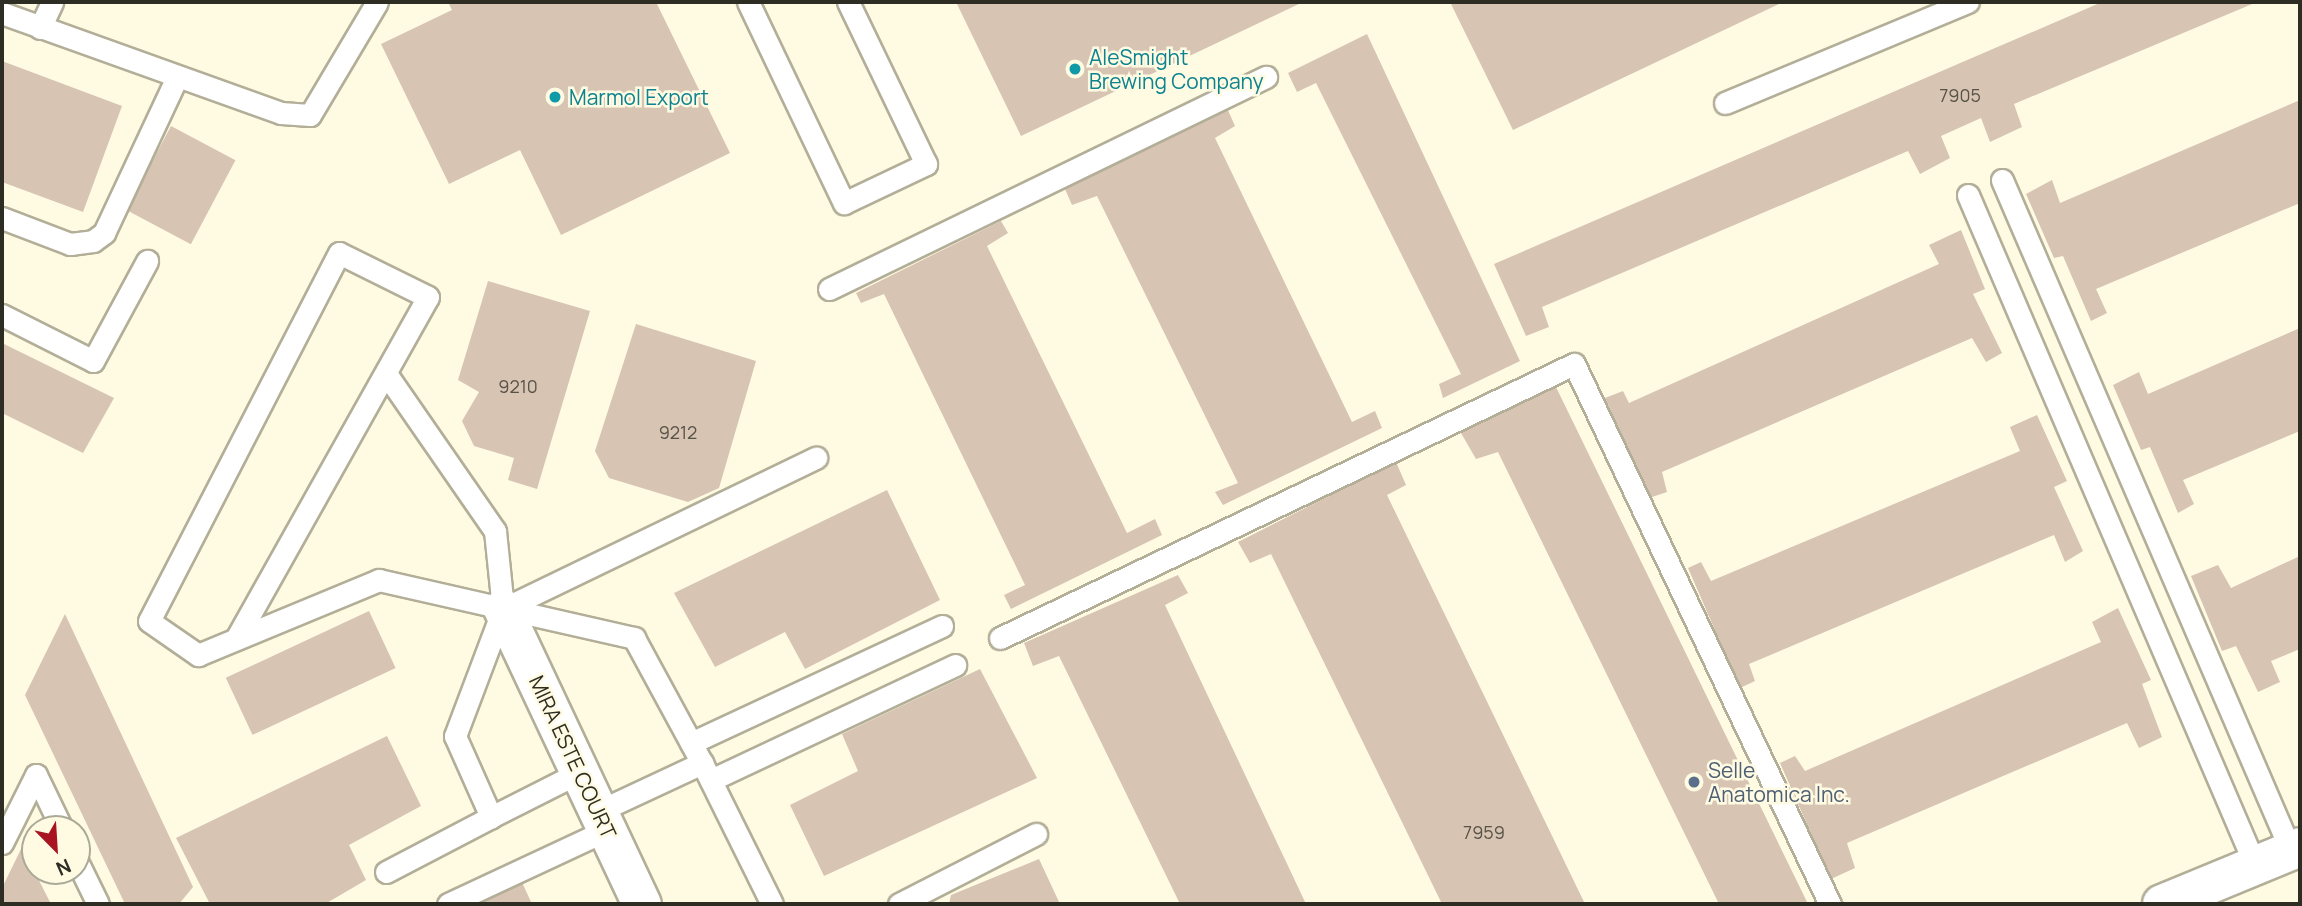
<!DOCTYPE html>
<html>
<head>
<meta charset="utf-8">
<style>
	body { margin:0 }
	#map { position:relative; width:2302px; height:906px; overflow:hidden; background:#fffbe3; font-family:Manrope,sans-serif }
	div>[style] { position:absolute }
	.building>* { inset:0; background:#d7c4b3; transform-origin:0 0 }
	.roads { filter:drop-shadow(2px 0 #b2ae98) drop-shadow(-2px 0 #b2ae98) drop-shadow(0 2px #b2ae98) drop-shadow(0 -2px #b2ae98) }
	.service>* { height:21px; margin:-10.5px; padding:0 10.5px; transform-origin:10.5px; border-radius:10.5px; background:#fff }
	.minor>* { height:38px; margin:-19px; padding:0 19px; transform-origin:19px; border-radius:19px; background:#fff }
	.tertiary>* { height:38px; margin:-19px; padding:0 19px; transform-origin:19px; border-radius:19px; background:#fff }
	.dots>* { width:19px; height:19px; translate:-50% -50%; box-sizing:border-box; border:4px solid #fffbe3; border-radius:50% }
	span { translate:-50% -50%; white-space:nowrap; text-align:center; line-height:1.15; -webkit-text-stroke:5px #fffbe3; paint-order:stroke }
	.number-label { font-size:18px; color:#585348 }
	.number-label span { -webkit-text-stroke-width:0 }
	.culture-label { font-size:21px; color:#0d838f }
	.left { translate:0 -50%; text-align:left }
	.street-label { font-size:21px; color:#2e2d24 }
	.service-label { font-size:21px; color:#4e5e75 }
	.frame { position:absolute; inset:0; border:4px solid #2e2d24; pointer-events:none }
	.north { position:absolute; left:21px; top:815px; width:70px; height:70px; box-sizing:border-box; background:#fffbe3; border:2px solid #aba997; border-radius:50%; rotate:156deg; font-size:19px; font-weight:700; line-height:28px; text-align:center; color:#2e2d24 }
	.north::after { content:''; display:block; margin:auto; width:24px; height:32px; background:#a91421; clip-path:polygon(50% 0,100% 100%,50% 72%,0 100%) }
</style>
</head>
<body>
<div id="map">
	<div class="building">
		<i style="clip-path:polygon(448px 2px,656px 2px,730px 153px,561px 235px,520px 150px,449px 184px,381px 44px,452px 10px)"></i>
		<i style="clip-path:polygon(956px 2px,1303px 2px,1021px 136px)"></i>
		<i style="clip-path:polygon(1450px 2px,1783px 2px,1513px 130px)"></i>
		<i style="clip-path:polygon(2102px 2px,2257px 2px,2014px 104px,2022px 127px,1990px 142px,1981px 118px,1941px 136px,1950px 158px,1920px 174px,1908px 151px,1542px 307px,1549px 327px,1526px 336px,1494px 264px)"></i>
		<i style="clip-path:polygon(1367px 34px,1520px 361px,1443px 398px,1439px 384px,1461px 374px,1316px 83px,1297px 92px,1288px 73px)"></i>
		<i style="clip-path:polygon(2px 61px,122px 106px,83px 212px,2px 182px)"></i>
		<i style="clip-path:polygon(2300px 100px,2300px 203px,2096px 289px,2107px 313px,2091px 321px,2063px 256px,2054px 258px,2026px 194px,2052px 180px,2060px 203px)"></i>
		<i style="clip-path:polygon(1227px 108px,1235px 126px,1215px 138px,1352px 422px,1375px 411px,1382px 428px,1223px 505px,1215px 492px,1238px 483px,1097px 196px,1072px 205px,1065px 189px)"></i>
		<i style="left:171px;top:126px;width:73px;height:95px;rotate:28deg"></i>
		<i style="clip-path:polygon(1001px 221px,1008px 233px,987px 246px,1127px 533px,1155px 519px,1162px 535px,1011px 609px,1004px 595px,1025px 585px,884px 294px,861px 303px,856px 293px)"></i>
		<i style="clip-path:polygon(1961px 230px,1985px 289px,1973px 294px,2002px 353px,1986px 362px,1972px 338px,1662px 472px,1667px 492px,1649px 498px,1605px 398px,1623px 391px,1629px 403px,1939px 264px,1929px 245px)"></i>
		<i style="clip-path:polygon(488px 281px,590px 311px,537px 489px,508px 480px,514px 458px,474px 446px,462px 421px,479px 392px,458px 380px)"></i>
		<i style="clip-path:polygon(636px 324px,756px 361px,719px 488px,688px 502px,609px 478px,595px 451px)"></i>
		<i style="clip-path:polygon(2300px 328px,2300px 431px,2183px 480px,2194px 504px,2178px 513px,2150px 447px,2141px 450px,2113px 385px,2139px 372px,2148px 394px)"></i>
		<i style="clip-path:polygon(2px 343px,114px 398px,83px 453px,2px 413px)"></i>
		<i style="clip-path:polygon(1555px 385px,1808px 904px,1719px 904px,1498px 452px,1476px 459px,1461px 433px)"></i>
		<i style="clip-path:polygon(2037px 415px,2067px 481px,2054px 487px,2083px 551px,2065px 562px,2054px 535px,1749px 664px,1755px 681px,1740px 688px,1688px 568px,1701px 562px,1711px 581px,2020px 451px,2010px 427px)"></i>
		<i style="clip-path:polygon(1396px 462px,1406px 485px,1387px 495px,1585px 904px,1442px 904px,1271px 554px,1250px 563px,1238px 542px)"></i>
		<i style="clip-path:polygon(887px 490px,940px 600px,805px 669px,785px 632px,715px 667px,674px 593px)"></i>
		<i style="clip-path:polygon(2300px 556px,2300px 649px,2271px 661px,2280px 682px,2258px 692px,2236px 646px,2222px 651px,2191px 576px,2218px 565px,2231px 588px)"></i>
		<i style="clip-path:polygon(1178px 575px,1188px 593px,1165px 605px,1306px 904px,1180px 904px,1059px 656px,1033px 666px,1024px 643px)"></i>
		<i style="clip-path:polygon(2118px 608px,2151px 680px,2142px 684px,2162px 737px,2139px 748px,2127px 723px,1847px 843px,1855px 868px,1831px 879px,1780px 763px,1795px 756px,1805px 771px,2101px 642px,2092px 622px)"></i>
		<i style="left:369px;top:611px;width:63px;height:158px;rotate:65deg"></i>
		<i style="clip-path:polygon(65px 614px,193px 887px,179px 904px,125px 904px,25px 695px)"></i>
		<i style="clip-path:polygon(980px 669px,1037px 778px,824px 876px,790px 805px,858px 771px,842px 734px)"></i>
		<i style="clip-path:polygon(387px 736px,421px 806px,349px 845px,366px 880px,325px 904px,210px 904px,176px 838px)"></i>
		<i style="clip-path:polygon(22px 847px,51px 904px,2px 904px,2px 888px)"></i>
		<i style="clip-path:polygon(1039px 859px,1060px 904px,949px 904px,951px 895px)"></i>
		<i style="clip-path:polygon(520px 878px,532px 904px,463px 904px)"></i>
	</div>
	<div class="roads">
		<div class="service">
			<i style="left:748px;top:2px;width:223px;rotate:64.5deg"></i>
			<i style="left:844px;top:203px;width:91px;rotate:-25.4deg"></i>
			<i style="left:926px;top:164px;width:180px;rotate:-115.7deg"></i>
			<i style="left:2px;top:13px;width:296px;rotate:19.7deg"></i>
			<i style="left:281px;top:113px;width:29px;rotate:4deg"></i>
			<i style="left:310px;top:115px;width:131px;rotate:-59.3deg"></i>
			<i style="left:40px;top:28px;width:29px;rotate:-65deg"></i>
			<i style="left:1725px;top:103px;width:263px;rotate:-22.6deg"></i>
			<i style="left:2002px;top:180px;width:731px;rotate:66.7deg"></i>
			<i style="left:1968px;top:195px;width:729px;rotate:66.81deg"></i>
			<i style="left:2px;top:218px;width:73px;rotate:20.9deg"></i>
			<i style="left:70px;top:244px;width:23px;rotate:-7deg"></i>
			<i style="left:93px;top:241px;width:14px;rotate:-36deg"></i>
			<i style="left:104px;top:233px;width:172px;rotate:-64.9deg"></i>
			<i style="left:829px;top:289px;width:486px;rotate:-25.9deg"></i>
			<i style="left:2px;top:315px;width:102px;rotate:26.8deg"></i>
			<i style="left:93px;top:361px;width:114px;rotate:-61.6deg"></i>
			<i style="left:387px;top:375px;width:190px;rotate:55.3deg"></i>
			<i style="left:495px;top:531px;width:78px;rotate:84.1deg"></i>
			<i style="left:503px;top:609px;width:136px;rotate:110.7deg"></i>
			<i style="left:455px;top:736px;width:89px;rotate:66deg"></i>
			<i style="left:491px;top:817px;width:100px;rotate:-26.8deg"></i>
			<i style="left:503px;top:609px;width:348px;rotate:-25.8deg"></i>
			<i style="left:1000px;top:638px;width:636px;rotate:-25.52deg"></i>
			<i style="left:1574px;top:364px;width:598px;rotate:64.64deg"></i>
			<i style="left:236px;top:639px;width:392px;rotate:-60.7deg"></i>
			<i style="left:428px;top:297px;width:99px;rotate:-153.7deg"></i>
			<i style="left:339px;top:253px;width:414px;rotate:117.3deg"></i>
			<i style="left:149px;top:621px;width:60px;rotate:34.8deg"></i>
			<i style="left:198px;top:655px;width:196px;rotate:-22.5deg"></i>
			<i style="left:379px;top:580px;width:262px;rotate:12.8deg"></i>
			<i style="left:634px;top:638px;width:142px;rotate:61.5deg"></i>
			<i style="left:702px;top:763px;width:157px;rotate:63.6deg"></i>
			<i style="left:691px;top:743px;width:277px;rotate:-25deg"></i>
			<i style="left:711px;top:780px;width:270px;rotate:-25.2deg"></i>
			<i style="left:599px;top:811px;width:114px;rotate:-25deg"></i>
			<i style="left:2px;top:843px;width:76px;rotate:-63.4deg"></i>
			<i style="left:36px;top:775px;width:60px;rotate:64.3deg"></i>
			<i style="left:77px;top:861px;width:48px;rotate:64deg"></i>
			<i style="left:386px;top:872px;width:119px;rotate:-27.6deg"></i>
			<i style="left:448px;top:904px;width:175px;rotate:-25deg"></i>
			<i style="left:899px;top:904px;width:154px;rotate:-27.1deg"></i>
		</div>
		<div class="minor">
			<i style="left:503px;top:609px;width:326px;rotate:64.8deg"></i>
		</div>
		<div class="tertiary">
			<i style="left:2162px;top:904px;width:149px;rotate:-22.4deg"></i>
		</div>
	</div>
	<div class="dots">
		<i style="left:1075px;top:69px;background:#0f9aa8"></i>
		<i style="left:555px;top:97px;background:#0f9aa8"></i>
		<i style="left:1694px;top:782px;background:#5c6f8a"></i>
	</div>
	<div class="number-label">
		<span style="left:1960px;top:95px">7905</span>
		<span style="left:518px;top:386px">9210</span>
		<span style="left:678px;top:432px">9212</span>
		<span style="left:1484px;top:832px">7959</span>
	</div>
	<div class="culture-label">
		<span class="left" style="left:1089px;top:69px">AleSmight<br>Brewing Company</span>
		<span class="left" style="left:569px;top:97px">Marmol Export</span>
	</div>
	<div class="street-label">
		<span style="left:573px;top:757px;rotate:65deg">MIRA ESTE COURT</span>
	</div>
	<div class="service-label">
		<span class="left" style="left:1708px;top:782px">Selle<br>Anatomica Inc.</span>
	</div>
	<div class="frame"></div>
	<div class="north">N</div>
</div>
</body>
</html>
